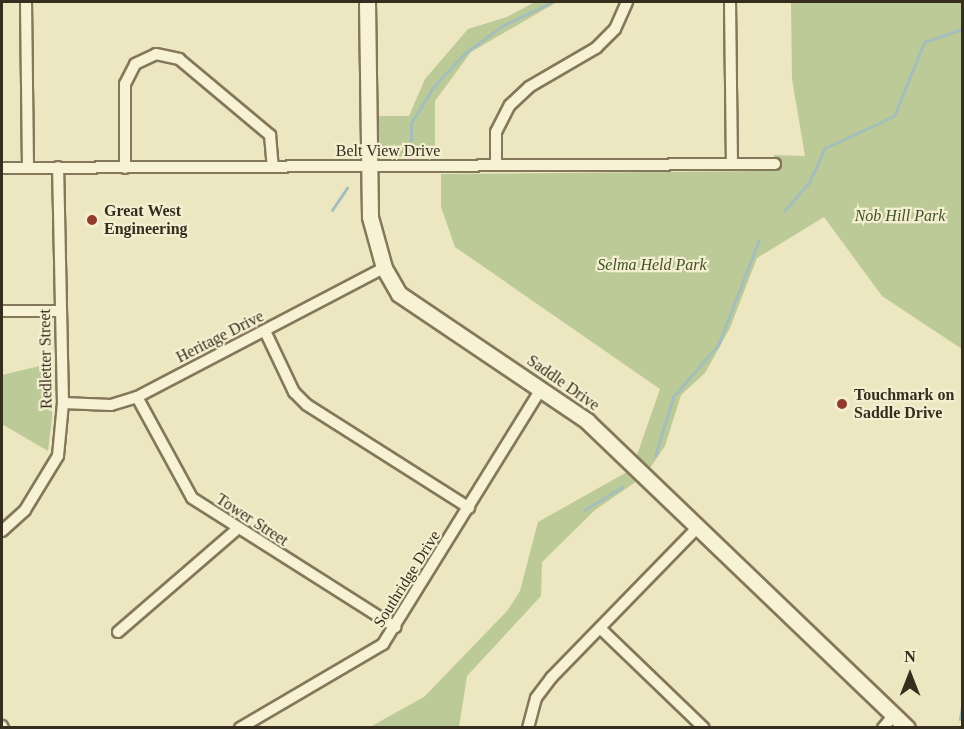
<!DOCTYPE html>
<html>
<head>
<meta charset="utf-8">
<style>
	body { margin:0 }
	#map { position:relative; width:964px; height:729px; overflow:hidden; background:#ece6c1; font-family:"Times New Roman",serif }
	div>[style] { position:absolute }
	.green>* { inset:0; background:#bbca96 }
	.stream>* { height:3px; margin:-1.5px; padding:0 1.5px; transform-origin:1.5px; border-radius:1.5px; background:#a4bfbb }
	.roads { filter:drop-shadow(2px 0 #85775a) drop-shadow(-2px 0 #85775a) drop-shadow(0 2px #85775a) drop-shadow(0 -2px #85775a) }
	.street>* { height:10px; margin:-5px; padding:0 5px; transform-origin:5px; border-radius:5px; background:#f7f2d4 }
	.secondary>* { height:15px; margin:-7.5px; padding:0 7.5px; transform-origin:7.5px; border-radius:7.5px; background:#f7f2d4 }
	.dots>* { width:16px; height:16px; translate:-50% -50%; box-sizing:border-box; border:3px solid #f4efd1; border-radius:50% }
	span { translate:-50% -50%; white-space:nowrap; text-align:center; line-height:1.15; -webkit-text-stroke:4.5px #f4efd1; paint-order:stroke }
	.street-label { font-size:16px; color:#352d1d }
	.poi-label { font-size:16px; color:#352d1d; font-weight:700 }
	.left { translate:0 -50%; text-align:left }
	.park-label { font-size:16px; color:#3f5125; font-style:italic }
	.frame { position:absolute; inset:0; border:3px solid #352d1d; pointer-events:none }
	.north { position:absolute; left:880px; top:645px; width:60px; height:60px; -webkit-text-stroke:4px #f4efd1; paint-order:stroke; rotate:0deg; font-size:16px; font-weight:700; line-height:24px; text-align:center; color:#352d1d }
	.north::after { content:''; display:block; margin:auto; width:21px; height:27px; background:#352d1d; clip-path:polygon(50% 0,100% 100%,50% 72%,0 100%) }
</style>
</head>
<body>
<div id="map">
	<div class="green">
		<i style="clip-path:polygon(535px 2px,557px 2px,471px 52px,435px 101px,435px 156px,377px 157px,376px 116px,409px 116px,425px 79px,468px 29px,507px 17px)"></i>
		<i style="clip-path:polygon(791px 2px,962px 2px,962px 349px,882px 296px,824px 217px,757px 258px,730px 328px,705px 373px,681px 395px,665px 446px,650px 468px,637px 455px,660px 389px,455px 247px,441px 207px,441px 174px,774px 171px,774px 155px,805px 156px,792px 79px)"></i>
		<i style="clip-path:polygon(52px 363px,52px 418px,48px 451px,2px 424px,2px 375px)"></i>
		<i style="clip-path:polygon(627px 472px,637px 481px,595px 510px,542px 562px,541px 596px,467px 676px,459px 727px,370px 727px,424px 697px,508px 610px,520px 591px,538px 522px)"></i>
	</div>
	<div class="stream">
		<i style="left:411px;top:140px;width:17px;rotate:-90deg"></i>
		<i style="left:411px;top:123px;width:44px;rotate:-58.1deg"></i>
		<i style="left:434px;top:86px;width:45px;rotate:-46.8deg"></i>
		<i style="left:465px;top:53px;width:46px;rotate:-36.1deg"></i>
		<i style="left:502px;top:26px;width:55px;rotate:-25.6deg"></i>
		<i style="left:332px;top:210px;width:27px;rotate:-56deg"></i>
		<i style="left:784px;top:211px;width:38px;rotate:-49deg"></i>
		<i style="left:809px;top:182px;width:38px;rotate:-65deg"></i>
		<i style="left:825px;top:148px;width:76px;rotate:-24.9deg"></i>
		<i style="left:894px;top:116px;width:80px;rotate:-67.9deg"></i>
		<i style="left:924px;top:42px;width:40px;rotate:-18.9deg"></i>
		<i style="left:655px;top:456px;width:62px;rotate:-73deg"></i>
		<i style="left:673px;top:397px;width:69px;rotate:-49.1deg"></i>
		<i style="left:718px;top:345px;width:113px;rotate:-68.7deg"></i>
		<i style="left:584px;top:510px;width:44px;rotate:-31.2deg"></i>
		<i style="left:960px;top:719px;width:12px;rotate:-81deg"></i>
	</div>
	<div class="roads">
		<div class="street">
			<i style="left:26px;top:2px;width:166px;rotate:89.3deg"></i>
			<i style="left:730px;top:2px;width:162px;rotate:89.3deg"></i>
			<i style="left:496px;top:165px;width:33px;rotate:-90deg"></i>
			<i style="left:496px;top:132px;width:30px;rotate:-63deg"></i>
			<i style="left:510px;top:105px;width:26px;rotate:-43deg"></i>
			<i style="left:529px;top:87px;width:78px;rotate:-30.2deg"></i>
			<i style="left:596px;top:48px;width:27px;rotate:-45deg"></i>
			<i style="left:615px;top:29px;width:30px;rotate:-66deg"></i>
			<i style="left:2px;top:168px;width:773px;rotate:-0.3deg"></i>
			<i style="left:125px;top:168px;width:84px;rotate:-90deg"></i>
			<i style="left:125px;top:84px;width:22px;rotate:-63deg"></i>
			<i style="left:135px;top:64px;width:23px;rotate:-25deg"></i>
			<i style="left:156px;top:54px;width:24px;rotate:12deg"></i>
			<i style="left:179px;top:59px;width:119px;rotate:39.9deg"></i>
			<i style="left:270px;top:135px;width:32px;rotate:85deg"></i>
			<i style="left:2px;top:311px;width:58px"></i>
			<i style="left:265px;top:331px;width:68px;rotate:64.6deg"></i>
			<i style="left:294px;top:392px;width:18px;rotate:45deg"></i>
			<i style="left:307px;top:405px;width:192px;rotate:32.4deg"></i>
			<i style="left:137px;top:397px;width:115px;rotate:61.4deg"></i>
			<i style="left:192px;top:498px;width:241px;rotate:32.4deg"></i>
			<i style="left:63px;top:403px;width:48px;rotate:2.4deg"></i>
			<i style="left:111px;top:405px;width:27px;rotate:-17deg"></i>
			<i style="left:137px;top:397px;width:279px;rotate:-27.6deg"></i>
			<i style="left:2px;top:531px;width:31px;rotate:-42deg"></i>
			<i style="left:25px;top:510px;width:63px;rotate:-58.6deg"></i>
			<i style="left:58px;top:456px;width:53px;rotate:-84.6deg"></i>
			<i style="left:63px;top:403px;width:236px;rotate:-91.2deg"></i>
			<i style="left:602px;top:630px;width:141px;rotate:43.9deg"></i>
			<i style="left:118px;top:632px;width:156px;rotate:-40.8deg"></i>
			<i style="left:2px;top:726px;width:2px;rotate:63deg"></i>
			<i style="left:240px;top:728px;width:166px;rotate:-30.4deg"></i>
			<i style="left:383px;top:644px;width:301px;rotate:-58.2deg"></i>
			<i style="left:528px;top:728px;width:31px;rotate:-75deg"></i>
			<i style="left:536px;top:698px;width:26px;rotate:-53deg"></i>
			<i style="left:552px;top:677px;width:211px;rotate:-45.8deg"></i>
			<i style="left:883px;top:728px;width:17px;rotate:-50deg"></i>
		</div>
		<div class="secondary">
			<i style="left:367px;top:2px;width:215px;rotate:89.2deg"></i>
			<i style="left:370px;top:217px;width:53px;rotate:74.6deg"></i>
			<i style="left:384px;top:268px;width:30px;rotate:60deg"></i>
			<i style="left:399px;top:294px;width:227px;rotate:34deg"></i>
			<i style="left:587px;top:421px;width:443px;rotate:43.8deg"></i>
		</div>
	</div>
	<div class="dots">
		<i style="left:92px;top:220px;background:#923b2c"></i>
		<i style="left:842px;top:404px;background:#923b2c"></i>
	</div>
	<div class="street-label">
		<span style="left:388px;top:151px">Belt View Drive</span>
		<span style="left:220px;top:337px;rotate:-27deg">Heritage Drive</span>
		<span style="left:46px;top:359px;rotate:-91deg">Redletter Street</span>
		<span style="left:563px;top:383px;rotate:35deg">Saddle Drive</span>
		<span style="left:252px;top:520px;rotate:33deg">Tower Street</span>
		<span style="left:407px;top:579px;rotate:-58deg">Southridge Drive</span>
	</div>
	<div class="poi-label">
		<span class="left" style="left:104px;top:220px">Great West<br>Engineering</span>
		<span class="left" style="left:854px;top:404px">Touchmark on<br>Saddle Drive</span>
	</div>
	<div class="park-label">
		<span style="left:900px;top:216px">Nob Hill Park</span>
		<span style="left:652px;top:265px">Selma Held Park</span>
	</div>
	<div class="frame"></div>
	<div class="north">N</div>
</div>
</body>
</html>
